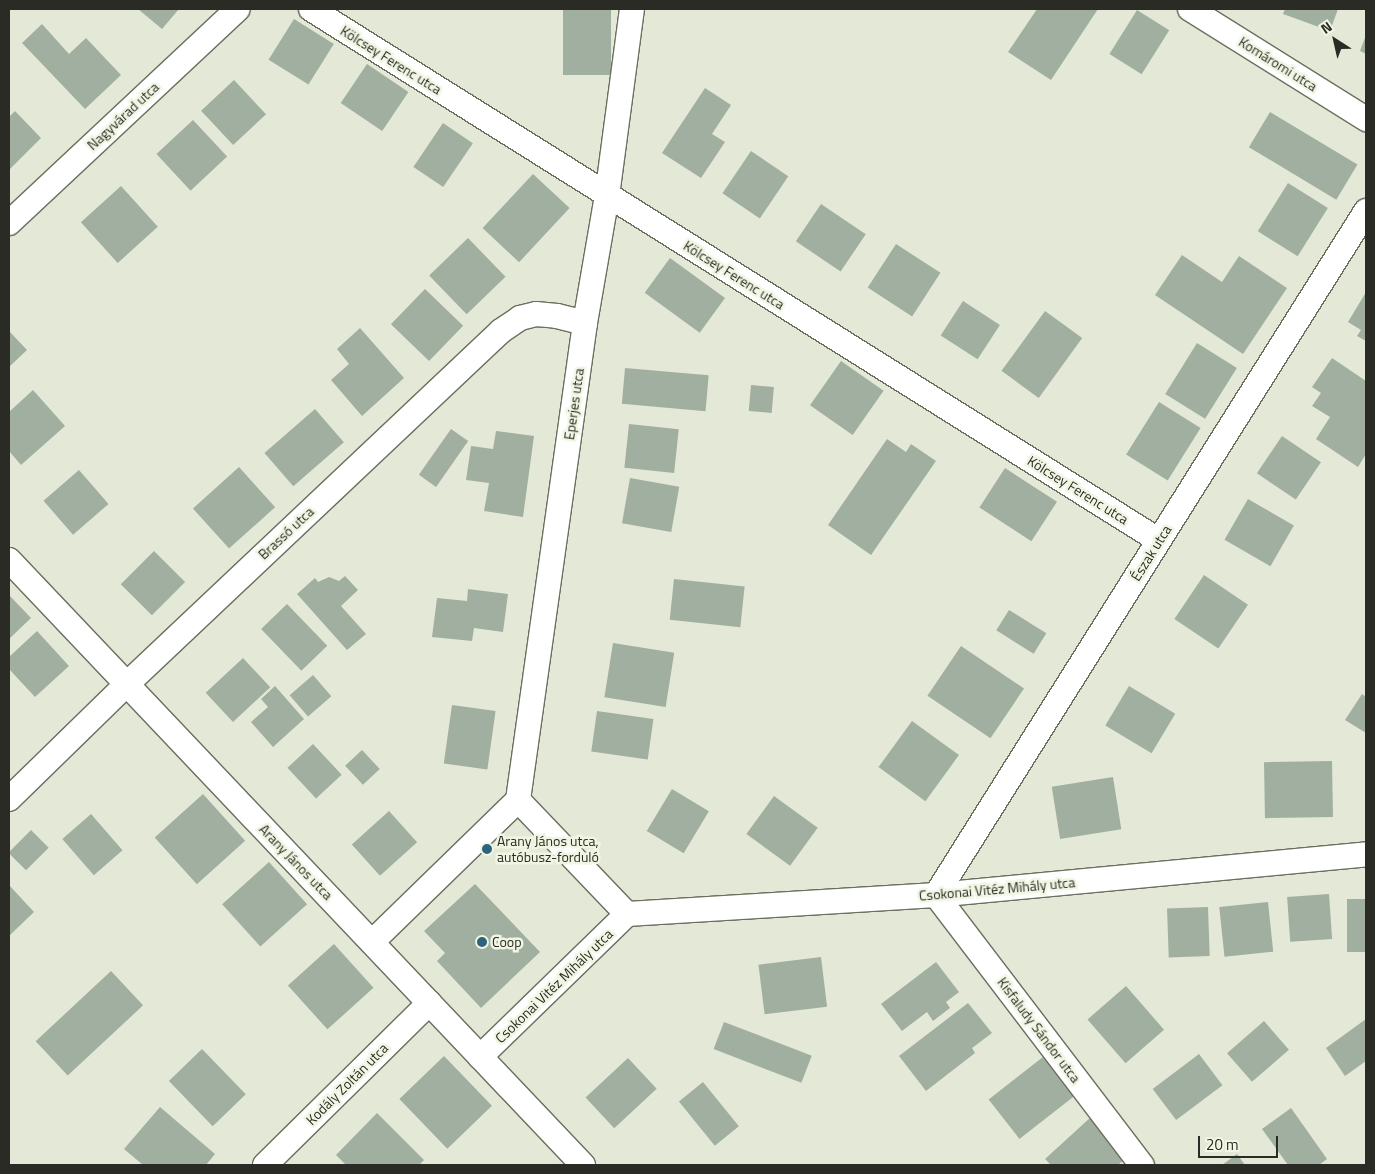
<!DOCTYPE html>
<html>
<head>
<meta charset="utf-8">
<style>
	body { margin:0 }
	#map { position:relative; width:1375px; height:1174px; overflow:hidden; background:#e3e9d6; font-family:"Titillium Web",sans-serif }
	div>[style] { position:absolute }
	.building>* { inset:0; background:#a1afa0; transform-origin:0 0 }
	.roads { filter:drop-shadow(1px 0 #6a6f5e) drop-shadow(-1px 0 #6a6f5e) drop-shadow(0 1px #6a6f5e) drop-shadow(0 -1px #6a6f5e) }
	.street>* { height:24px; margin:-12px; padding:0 12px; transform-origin:12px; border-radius:12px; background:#fff }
	.dots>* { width:14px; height:14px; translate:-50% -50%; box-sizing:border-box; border:2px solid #f0f6e3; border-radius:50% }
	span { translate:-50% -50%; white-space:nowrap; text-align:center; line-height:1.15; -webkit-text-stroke:5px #f0f6e3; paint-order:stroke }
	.street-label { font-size:14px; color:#292b24 }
	.poi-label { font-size:14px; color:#292b24 }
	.left { translate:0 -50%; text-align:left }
	.frame { position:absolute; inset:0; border:10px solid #292b24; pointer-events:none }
	.north { position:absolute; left:1310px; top:15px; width:50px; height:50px; -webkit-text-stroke:4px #f0f6e3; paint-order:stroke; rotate:325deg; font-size:14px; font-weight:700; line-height:20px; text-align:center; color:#292b24 }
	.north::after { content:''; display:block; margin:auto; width:18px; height:22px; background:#292b24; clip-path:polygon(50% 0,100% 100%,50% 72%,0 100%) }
	.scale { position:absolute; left:1198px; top:1136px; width:80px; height:22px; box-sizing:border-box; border:2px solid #292b24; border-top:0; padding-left:6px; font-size:15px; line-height:18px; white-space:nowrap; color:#292b24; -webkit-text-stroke:4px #f0f6e3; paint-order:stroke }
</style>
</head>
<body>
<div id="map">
	<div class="building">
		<i style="clip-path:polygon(138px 9px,179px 9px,162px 29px)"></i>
		<i style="left:563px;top:9px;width:48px;height:66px"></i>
		<i style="clip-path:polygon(1037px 9px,1098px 9px,1051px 80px,1008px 52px)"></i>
		<i style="clip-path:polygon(1285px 9px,1338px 9px,1330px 31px,1283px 14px)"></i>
		<i style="left:1137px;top:10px;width:38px;height:52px;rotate:32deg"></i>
		<i style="left:294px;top:19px;width:47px;height:48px;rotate:32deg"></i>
		<i style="clip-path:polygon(42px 24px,69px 54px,86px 38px,121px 75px,85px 109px,22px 43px)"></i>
		<i style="clip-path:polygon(1366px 35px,1366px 54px,1360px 51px)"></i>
		<i style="left:367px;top:64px;width:50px;height:47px;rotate:34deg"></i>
		<i style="left:234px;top:80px;width:47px;height:45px;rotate:47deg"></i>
		<i style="clip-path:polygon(705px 88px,731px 105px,712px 134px,725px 142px,701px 178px,662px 153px)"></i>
		<i style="clip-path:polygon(15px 111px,41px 138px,9px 170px,9px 117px)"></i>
		<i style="left:1270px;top:112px;width:102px;height:41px;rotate:31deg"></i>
		<i style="left:193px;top:120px;width:50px;height:50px;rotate:47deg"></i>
		<i style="left:443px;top:123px;width:36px;height:53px;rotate:34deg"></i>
		<i style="left:751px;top:151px;width:45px;height:51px;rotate:34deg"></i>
		<i style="left:533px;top:174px;width:50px;height:74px;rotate:43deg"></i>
		<i style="left:1288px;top:183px;width:47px;height:57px;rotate:32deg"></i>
		<i style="left:121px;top:186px;width:55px;height:54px;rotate:48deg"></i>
		<i style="left:821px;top:204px;width:54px;height:45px;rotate:34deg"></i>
		<i style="left:468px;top:238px;width:54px;height:54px;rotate:46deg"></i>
		<i style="left:896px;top:244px;width:53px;height:52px;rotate:33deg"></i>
		<i style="clip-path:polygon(1182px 255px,1222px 282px,1239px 256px,1287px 288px,1243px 354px,1155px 295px)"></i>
		<i style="left:670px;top:258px;width:68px;height:43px;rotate:36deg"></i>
		<i style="left:425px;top:289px;width:53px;height:49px;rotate:44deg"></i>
		<i style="clip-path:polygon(1366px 292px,1366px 341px,1357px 336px,1361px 330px,1348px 322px)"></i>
		<i style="left:963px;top:301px;width:44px;height:41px;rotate:33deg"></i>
		<i style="left:1045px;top:311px;width:46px;height:74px;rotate:36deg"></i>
		<i style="clip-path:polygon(360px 328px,404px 378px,362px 416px,331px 380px,349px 364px,337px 349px)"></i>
		<i style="clip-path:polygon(9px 331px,27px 350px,9px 367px)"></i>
		<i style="left:1197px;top:343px;width:47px;height:60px;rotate:32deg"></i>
		<i style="clip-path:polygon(1332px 358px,1366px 381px,1366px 454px,1358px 467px,1316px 439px,1330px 417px,1312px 406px,1321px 393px,1312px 387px)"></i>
		<i style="left:841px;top:361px;width:52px;height:54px;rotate:35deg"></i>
		<i style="left:625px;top:368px;width:84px;height:36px;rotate:5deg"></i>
		<i style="left:751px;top:385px;width:23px;height:26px;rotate:5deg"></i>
		<i style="clip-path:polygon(33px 390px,65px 426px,21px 465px,9px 451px,9px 412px)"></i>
		<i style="left:1159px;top:402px;width:49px;height:62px;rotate:32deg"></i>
		<i style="left:315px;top:409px;width:44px;height:67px;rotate:49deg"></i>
		<i style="left:629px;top:424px;width:50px;height:44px;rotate:6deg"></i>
		<i style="left:451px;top:429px;width:21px;height:56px;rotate:35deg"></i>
		<i style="clip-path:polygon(496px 431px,534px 436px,523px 517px,484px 511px,489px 483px,466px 480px,471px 446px,493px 449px)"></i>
		<i style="left:1282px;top:436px;width:47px;height:45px;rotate:34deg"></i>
		<i style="clip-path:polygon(887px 439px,906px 452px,911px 444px,936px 461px,871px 555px,828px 525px)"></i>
		<i style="left:239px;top:467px;width:54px;height:62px;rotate:48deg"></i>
		<i style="left:1005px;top:468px;width:62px;height:47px;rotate:33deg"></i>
		<i style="left:79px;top:470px;width:45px;height:47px;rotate:49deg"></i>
		<i style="left:630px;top:478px;width:50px;height:46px;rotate:10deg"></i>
		<i style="left:1248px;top:499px;width:53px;height:47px;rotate:30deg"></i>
		<i style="left:154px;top:551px;width:44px;height:47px;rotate:45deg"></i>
		<i style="left:1204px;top:575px;width:53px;height:53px;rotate:34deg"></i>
		<i style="clip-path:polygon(345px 576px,358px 590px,341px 606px,366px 634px,347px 650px,297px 594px,315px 578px,318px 582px,329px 577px,339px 581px)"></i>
		<i style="left:674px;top:579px;width:71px;height:41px;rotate:6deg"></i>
		<i style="clip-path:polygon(468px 589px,508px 594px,503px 632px,474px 628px,472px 641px,432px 637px,437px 598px,467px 601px)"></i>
		<i style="clip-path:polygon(9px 595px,31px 618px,9px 639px)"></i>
		<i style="left:287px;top:604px;width:58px;height:36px;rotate:46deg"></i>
		<i style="left:1009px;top:610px;width:44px;height:24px;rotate:32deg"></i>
		<i style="clip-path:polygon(37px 631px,69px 666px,35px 697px,9px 669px,9px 657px)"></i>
		<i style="left:613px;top:643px;width:62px;height:55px;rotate:9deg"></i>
		<i style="left:961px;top:646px;width:76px;height:60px;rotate:34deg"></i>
		<i style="left:243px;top:658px;width:40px;height:51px;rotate:47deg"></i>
		<i style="left:313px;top:675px;width:28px;height:31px;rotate:49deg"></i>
		<i style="clip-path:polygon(275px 686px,304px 719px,273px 747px,251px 722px,268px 707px,261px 699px)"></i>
		<i style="left:1129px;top:686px;width:54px;height:46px;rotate:31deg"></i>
		<i style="clip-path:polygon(1362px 694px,1366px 697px,1366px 733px,1345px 720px)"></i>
		<i style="left:452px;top:705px;width:44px;height:59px;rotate:8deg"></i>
		<i style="left:597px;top:711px;width:57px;height:41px;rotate:8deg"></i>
		<i style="left:912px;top:721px;width:58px;height:57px;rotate:36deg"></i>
		<i style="left:313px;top:744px;width:42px;height:35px;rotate:47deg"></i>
		<i style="left:362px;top:750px;width:26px;height:23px;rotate:47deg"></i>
		<i style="left:1332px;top:761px;width:56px;height:68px;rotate:89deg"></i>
		<i style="left:1113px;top:777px;width:53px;height:62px;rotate:81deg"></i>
		<i style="left:672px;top:789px;width:43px;height:49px;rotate:31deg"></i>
		<i style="left:203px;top:794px;width:63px;height:65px;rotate:48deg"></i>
		<i style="left:774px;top:796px;width:54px;height:47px;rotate:36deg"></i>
		<i style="left:389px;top:811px;width:42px;height:50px;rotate:48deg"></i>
		<i style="left:91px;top:814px;width:48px;height:38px;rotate:49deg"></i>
		<i style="left:31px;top:830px;width:25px;height:32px;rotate:45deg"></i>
		<i style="left:269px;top:862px;width:57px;height:63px;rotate:48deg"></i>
		<i style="clip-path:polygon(475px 884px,540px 952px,481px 1008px,437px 961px,445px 953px,424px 931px)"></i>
		<i style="clip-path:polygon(9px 885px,34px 912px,9px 936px)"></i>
		<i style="left:1329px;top:894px;width:45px;height:42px;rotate:86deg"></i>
		<i style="left:1347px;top:899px;width:19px;height:53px"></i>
		<i style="left:1268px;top:902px;width:50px;height:49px;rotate:84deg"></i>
		<i style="left:1208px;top:907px;width:49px;height:41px;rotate:88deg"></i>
		<i style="left:334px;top:944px;width:59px;height:62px;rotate:48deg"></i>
		<i style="left:821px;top:957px;width:50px;height:63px;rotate:83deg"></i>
		<i style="clip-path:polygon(936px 962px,959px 992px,946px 1002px,950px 1008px,933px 1021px,927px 1012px,902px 1031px,881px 1004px)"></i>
		<i style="left:111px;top:971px;width:47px;height:103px;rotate:47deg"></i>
		<i style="left:1126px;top:986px;width:58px;height:51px;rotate:49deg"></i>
		<i style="clip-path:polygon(968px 1003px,992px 1033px,972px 1048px,975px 1053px,926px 1091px,899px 1056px)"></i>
		<i style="clip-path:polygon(1366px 1019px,1366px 1061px,1345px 1076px,1326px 1048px)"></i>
		<i style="left:1264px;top:1021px;width:38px;height:49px;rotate:49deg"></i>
		<i style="left:724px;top:1022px;width:94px;height:29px;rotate:21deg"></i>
		<i style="left:202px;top:1049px;width:63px;height:46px;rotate:46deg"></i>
		<i style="left:1199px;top:1054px;width:39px;height:58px;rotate:53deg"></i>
		<i style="left:444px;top:1056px;width:69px;height:62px;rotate:46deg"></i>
		<i style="left:1043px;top:1057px;width:50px;height:69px;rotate:52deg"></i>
		<i style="left:628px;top:1058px;width:42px;height:58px;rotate:47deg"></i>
		<i style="left:703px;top:1082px;width:57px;height:31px;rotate:51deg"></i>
		<i style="clip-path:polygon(160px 1107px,215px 1154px,206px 1165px,143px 1165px,124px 1149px)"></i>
		<i style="clip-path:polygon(1291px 1108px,1327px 1159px,1319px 1165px,1288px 1165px,1262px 1129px)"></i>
		<i style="clip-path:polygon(377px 1113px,424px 1160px,419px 1165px,346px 1165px,336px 1155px)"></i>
		<i style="clip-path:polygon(1091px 1117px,1127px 1157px,1118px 1165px,1051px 1165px,1045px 1159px)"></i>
		<i style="clip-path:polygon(1237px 1154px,1245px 1165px,1222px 1165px)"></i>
	</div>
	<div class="roads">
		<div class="street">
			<i style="left:311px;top:9px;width:1000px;rotate:32.08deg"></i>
			<i style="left:1190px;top:9px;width:208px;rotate:32deg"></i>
			<i style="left:9px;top:223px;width:313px;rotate:-43.1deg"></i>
			<i style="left:9px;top:560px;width:834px;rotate:46.51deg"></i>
			<i style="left:9px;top:799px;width:165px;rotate:-44.3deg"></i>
			<i style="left:127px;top:684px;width:514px;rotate:-43.35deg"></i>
			<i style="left:501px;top:331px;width:23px;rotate:-34deg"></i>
			<i style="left:520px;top:318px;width:16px;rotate:-14deg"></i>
			<i style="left:536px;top:314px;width:21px;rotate:5deg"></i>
			<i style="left:557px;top:316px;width:29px;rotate:14deg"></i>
			<i style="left:518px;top:800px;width:482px;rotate:-82deg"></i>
			<i style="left:585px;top:323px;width:129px;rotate:-80.2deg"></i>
			<i style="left:607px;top:196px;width:189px;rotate:-82.4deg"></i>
			<i style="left:936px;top:895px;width:808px;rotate:-57.84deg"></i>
			<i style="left:936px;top:895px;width:340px;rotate:52.7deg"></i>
			<i style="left:372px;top:942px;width:204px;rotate:-44.2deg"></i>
			<i style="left:518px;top:800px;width:158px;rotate:46.3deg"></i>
			<i style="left:480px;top:1057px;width:205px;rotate:-44.2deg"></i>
			<i style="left:627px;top:914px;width:310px;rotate:-3.5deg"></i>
			<i style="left:936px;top:895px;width:432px;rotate:-5.4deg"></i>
			<i style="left:265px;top:1165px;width:231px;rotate:-44.6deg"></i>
		</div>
	</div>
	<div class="dots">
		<i style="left:487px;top:849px;background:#2d637e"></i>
		<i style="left:482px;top:942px;background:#2d637e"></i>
	</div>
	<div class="street-label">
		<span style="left:391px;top:60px;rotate:32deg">Kölcsey Ferenc utca</span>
		<span style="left:1278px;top:64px;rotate:32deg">Komáromi utca</span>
		<span style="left:123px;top:116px;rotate:-43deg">Nagyvárad utca</span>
		<span style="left:734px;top:275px;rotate:32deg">Kölcsey Ferenc utca</span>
		<span style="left:574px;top:404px;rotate:-82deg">Eperjes utca</span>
		<span style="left:1078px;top:490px;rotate:32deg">Kölcsey Ferenc utca</span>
		<span style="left:286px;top:533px;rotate:-43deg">Brassó utca</span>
		<span style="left:1151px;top:553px;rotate:-58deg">Észak utca</span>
		<span style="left:296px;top:862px;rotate:46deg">Arany János utca</span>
		<span style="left:997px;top:889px;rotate:-5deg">Csokonai Vitéz Mihály utca</span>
		<span style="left:554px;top:986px;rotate:-44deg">Csokonai Vitéz Mihály utca</span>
		<span style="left:1039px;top:1030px;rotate:53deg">Kisfaludy Sándor utca</span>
		<span style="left:347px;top:1084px;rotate:-45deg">Kodály Zoltán utca</span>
	</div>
	<div class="poi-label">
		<span class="left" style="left:497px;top:849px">Arany János utca,<br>autóbusz-forduló</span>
		<span class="left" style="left:492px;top:942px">Coop</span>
	</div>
	<div class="frame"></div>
	<div class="north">N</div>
	<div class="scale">20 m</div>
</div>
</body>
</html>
